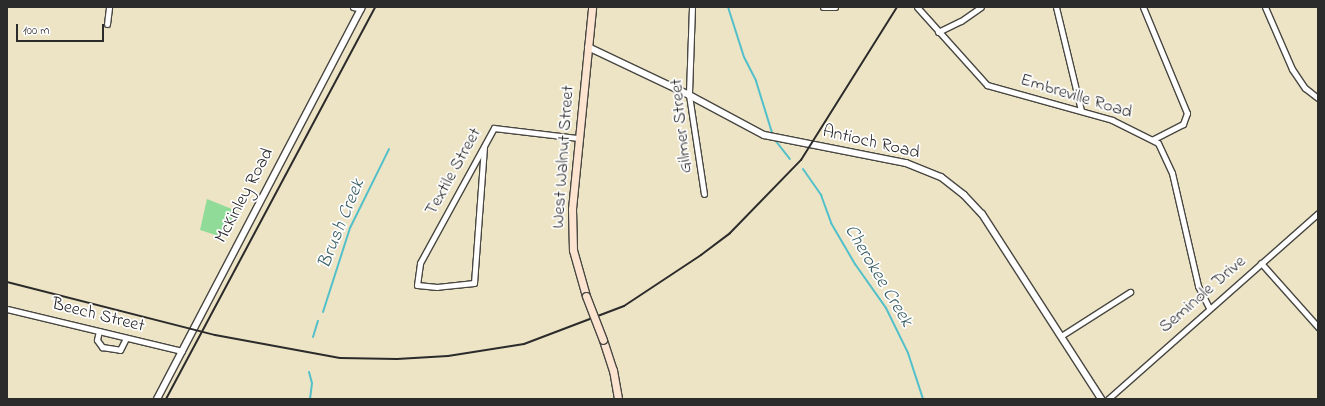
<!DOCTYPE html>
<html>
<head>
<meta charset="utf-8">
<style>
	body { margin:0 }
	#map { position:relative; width:1325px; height:406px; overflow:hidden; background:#ede4c5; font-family:"Indie Flower",sans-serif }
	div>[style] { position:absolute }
	.green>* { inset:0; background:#90db97 }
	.stream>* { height:2px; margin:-1px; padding:0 1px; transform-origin:1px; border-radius:1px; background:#52c0ca }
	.roads { filter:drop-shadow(1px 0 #484742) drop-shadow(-1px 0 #484742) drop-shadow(0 1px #484742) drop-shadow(0 -1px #484742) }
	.minor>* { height:5px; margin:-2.5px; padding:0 2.5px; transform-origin:2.5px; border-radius:2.5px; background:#fff }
	.tertiary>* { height:6px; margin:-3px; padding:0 3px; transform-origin:3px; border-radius:3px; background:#fff }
	.secondary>* { height:7px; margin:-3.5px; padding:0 3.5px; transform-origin:3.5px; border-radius:3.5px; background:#fde4d1 }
	.rail>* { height:2px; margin:-1px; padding:0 1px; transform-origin:1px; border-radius:1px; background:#2b2b2b }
	.bridges { filter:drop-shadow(1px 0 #484742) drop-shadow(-1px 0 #484742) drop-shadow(0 1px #484742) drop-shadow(0 -1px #484742) }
	.secondary-bridge>* { height:7px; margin:-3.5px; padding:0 3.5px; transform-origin:3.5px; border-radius:3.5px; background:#fde4d1 }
	span { translate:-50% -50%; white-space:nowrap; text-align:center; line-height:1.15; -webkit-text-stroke:3.5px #fff; paint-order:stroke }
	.street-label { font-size:18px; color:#2b2b2b }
	.water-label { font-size:19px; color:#395f63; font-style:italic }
	.frame { position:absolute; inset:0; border:8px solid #2b2b2b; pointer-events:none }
	.scale { position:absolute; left:16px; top:24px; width:88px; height:18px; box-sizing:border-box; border:2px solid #2b2b2b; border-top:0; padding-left:5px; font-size:12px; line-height:14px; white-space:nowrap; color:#2b2b2b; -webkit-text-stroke:3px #fff; paint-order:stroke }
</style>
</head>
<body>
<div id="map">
	<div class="green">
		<i style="clip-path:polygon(207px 199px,237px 211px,222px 237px,200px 230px)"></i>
	</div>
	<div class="stream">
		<i style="left:728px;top:7px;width:52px;rotate:72.3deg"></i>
		<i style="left:744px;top:57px;width:27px;rotate:63deg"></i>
		<i style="left:756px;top:81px;width:58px;rotate:72.8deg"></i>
		<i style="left:775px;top:140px;width:24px;rotate:52deg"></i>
		<i style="left:803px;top:169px;width:32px;rotate:55deg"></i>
		<i style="left:821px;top:195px;width:30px;rotate:70deg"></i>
		<i style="left:831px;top:223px;width:48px;rotate:59.7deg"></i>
		<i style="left:855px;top:264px;width:54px;rotate:54.8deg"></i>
		<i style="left:886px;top:308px;width:50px;rotate:63.9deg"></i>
		<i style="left:908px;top:353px;width:48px;rotate:71.9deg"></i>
		<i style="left:323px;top:312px;width:88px;rotate:-72.2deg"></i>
		<i style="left:350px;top:228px;width:88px;rotate:-63.7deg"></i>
		<i style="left:313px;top:337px;width:17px;rotate:-73deg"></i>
		<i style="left:309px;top:372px;width:11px;rotate:75deg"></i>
		<i style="left:312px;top:383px;width:16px;rotate:97deg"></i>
	</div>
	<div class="roads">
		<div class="minor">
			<i style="left:353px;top:7px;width:8px;rotate:14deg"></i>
			<i style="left:692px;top:7px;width:88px;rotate:92deg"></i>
			<i style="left:689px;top:95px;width:100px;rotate:81.4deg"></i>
			<i style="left:823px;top:7px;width:12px"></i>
			<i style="left:917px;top:7px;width:105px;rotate:48.1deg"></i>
			<i style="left:987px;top:85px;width:130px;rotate:15.6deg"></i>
			<i style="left:1112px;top:120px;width:51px;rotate:26.6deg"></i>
			<i style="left:1158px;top:143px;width:33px;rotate:65deg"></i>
			<i style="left:1172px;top:173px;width:116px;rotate:77deg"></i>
			<i style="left:1198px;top:286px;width:25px;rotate:63deg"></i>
			<i style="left:1056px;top:7px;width:106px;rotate:76.4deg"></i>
			<i style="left:1143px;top:7px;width:115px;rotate:67.5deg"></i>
			<i style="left:1187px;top:113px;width:12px;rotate:110deg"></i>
			<i style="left:1183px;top:124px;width:34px;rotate:153deg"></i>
			<i style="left:1265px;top:7px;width:68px;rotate:66.5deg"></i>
			<i style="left:1292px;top:69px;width:23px;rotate:56deg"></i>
			<i style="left:1305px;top:88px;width:16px;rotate:38deg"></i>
			<i style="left:107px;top:24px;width:17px;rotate:-83deg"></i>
			<i style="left:938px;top:32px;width:25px;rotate:-26deg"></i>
			<i style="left:961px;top:21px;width:24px;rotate:-35deg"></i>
			<i style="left:484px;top:147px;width:136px;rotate:94.2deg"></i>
			<i style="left:474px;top:283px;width:37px;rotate:174deg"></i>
			<i style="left:437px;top:287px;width:20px;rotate:-174deg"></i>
			<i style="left:417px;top:285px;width:22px;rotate:-82deg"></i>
			<i style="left:420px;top:263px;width:154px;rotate:-61.3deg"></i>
			<i style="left:494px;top:128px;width:85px;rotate:6.8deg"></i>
			<i style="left:1261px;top:263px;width:86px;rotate:48.3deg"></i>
			<i style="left:7px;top:309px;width:180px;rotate:13.5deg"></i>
			<i style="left:99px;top:331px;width:9px;rotate:103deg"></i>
			<i style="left:97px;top:340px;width:9px;rotate:54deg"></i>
			<i style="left:102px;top:347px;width:18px;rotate:9deg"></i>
			<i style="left:120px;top:350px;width:13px;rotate:-63deg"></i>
			<i style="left:1061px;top:336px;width:82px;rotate:-32.5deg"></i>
			<i style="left:1108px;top:399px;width:281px;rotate:-41.5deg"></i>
		</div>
		<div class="tertiary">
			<i style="left:588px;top:47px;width:112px;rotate:25.4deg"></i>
			<i style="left:689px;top:95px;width:85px;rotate:28.1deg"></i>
			<i style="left:764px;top:135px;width:145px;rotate:11.2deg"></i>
			<i style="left:906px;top:163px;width:38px;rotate:22deg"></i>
			<i style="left:941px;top:177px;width:29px;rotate:38deg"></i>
			<i style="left:964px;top:195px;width:26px;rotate:47deg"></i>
			<i style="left:982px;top:214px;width:220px;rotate:57.2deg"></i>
			<i style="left:157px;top:399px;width:442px;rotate:-62.4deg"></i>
		</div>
		<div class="secondary">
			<i style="left:586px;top:296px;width:48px;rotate:-105.8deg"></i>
			<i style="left:573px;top:250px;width:41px;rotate:-91.4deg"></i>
			<i style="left:572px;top:209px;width:203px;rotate:-84.3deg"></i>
			<i style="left:603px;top:340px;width:32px;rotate:72deg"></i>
			<i style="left:613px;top:370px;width:29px;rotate:80deg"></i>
		</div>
	</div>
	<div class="rail">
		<i style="left:7px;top:282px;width:215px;rotate:14.3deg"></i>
		<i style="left:215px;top:335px;width:127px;rotate:10.4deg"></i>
		<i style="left:340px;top:358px;width:57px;rotate:1deg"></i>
		<i style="left:397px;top:359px;width:51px;rotate:-3.4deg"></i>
		<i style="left:448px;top:356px;width:77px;rotate:-9deg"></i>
		<i style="left:524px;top:344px;width:107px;rotate:-20.8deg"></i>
		<i style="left:624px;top:306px;width:92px;rotate:-33.5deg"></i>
		<i style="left:701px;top:255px;width:36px;rotate:-37deg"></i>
		<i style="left:730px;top:233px;width:102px;rotate:-45.8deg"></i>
		<i style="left:801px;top:160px;width:181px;rotate:-57.9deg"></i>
		<i style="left:166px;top:399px;width:444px;rotate:-61.9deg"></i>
	</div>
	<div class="bridges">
		<div class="secondary-bridge">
			<i style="left:586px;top:296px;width:47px;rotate:68.9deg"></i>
		</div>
	</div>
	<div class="street-label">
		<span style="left:1076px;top:97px;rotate:17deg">Embreville Road</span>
		<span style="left:682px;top:126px;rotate:-96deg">Gilmer Street</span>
		<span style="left:871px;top:143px;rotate:13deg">Antioch Road</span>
		<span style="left:564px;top:157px;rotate:-86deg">West Walnut Street</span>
		<span style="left:454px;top:172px;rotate:-61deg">Textile Street</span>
		<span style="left:245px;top:196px;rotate:-62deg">McKinley Road</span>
		<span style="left:1203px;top:295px;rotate:-41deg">Seminole Drive</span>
		<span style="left:98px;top:316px;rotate:14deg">Beech Street</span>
	</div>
	<div class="water-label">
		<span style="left:342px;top:224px;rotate:-68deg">Brush Creek</span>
		<span style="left:878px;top:276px;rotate:59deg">Cherokee Creek</span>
	</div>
	<div class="frame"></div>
	<div class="scale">100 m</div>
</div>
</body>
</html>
